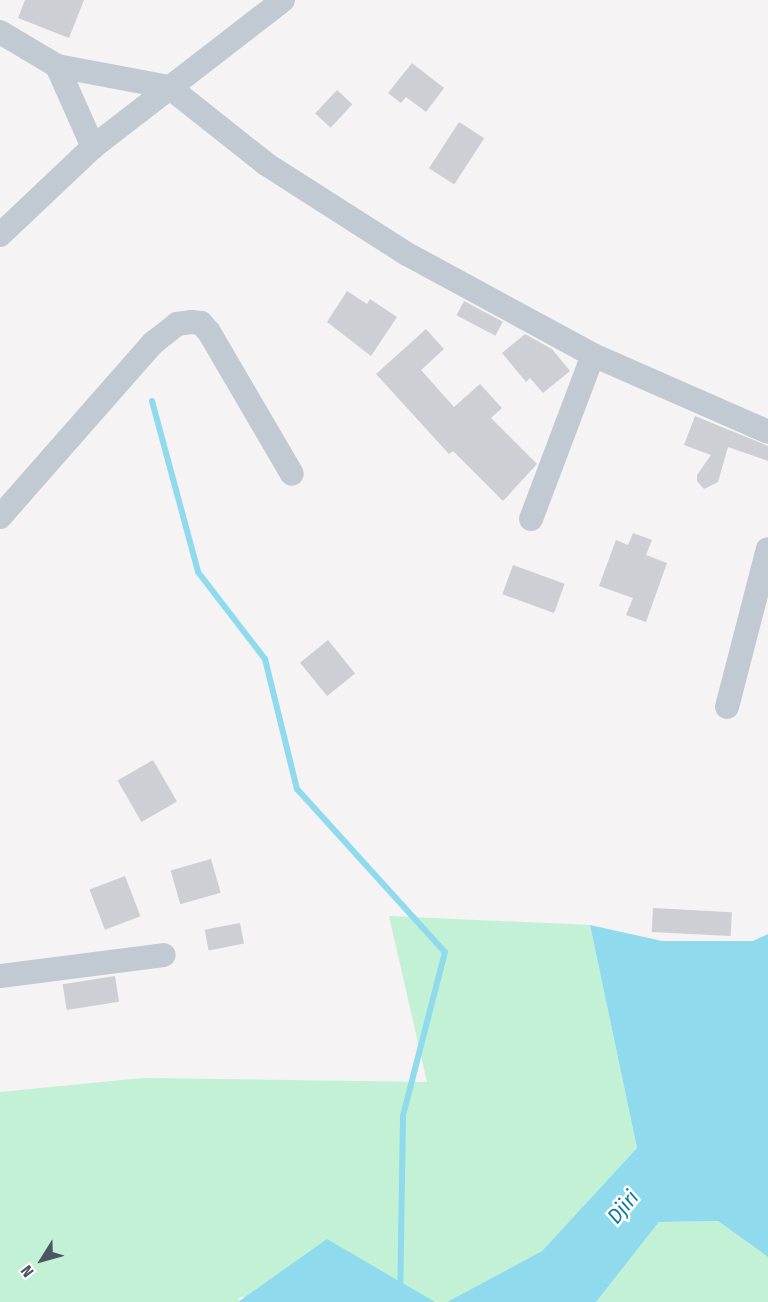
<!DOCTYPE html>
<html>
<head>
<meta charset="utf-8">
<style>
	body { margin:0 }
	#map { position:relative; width:768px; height:1302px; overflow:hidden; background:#f5f3f3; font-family:"Fira Sans Condensed",sans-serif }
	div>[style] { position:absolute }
	.green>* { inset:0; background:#c3f1d5 }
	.water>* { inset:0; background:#90daee }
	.stream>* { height:6px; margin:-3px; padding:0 3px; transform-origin:3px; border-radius:3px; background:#90daee }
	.building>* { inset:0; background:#cdcfd5; transform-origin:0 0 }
	.street>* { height:24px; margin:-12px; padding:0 12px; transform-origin:12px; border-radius:12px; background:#c1cad2 }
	span { translate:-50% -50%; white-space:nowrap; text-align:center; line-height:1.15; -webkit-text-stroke:5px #fff; paint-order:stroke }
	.water-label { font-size:21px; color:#0c7c9b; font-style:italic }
	.north { position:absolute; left:12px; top:1230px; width:60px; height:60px; -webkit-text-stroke:4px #fff; paint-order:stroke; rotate:233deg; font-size:16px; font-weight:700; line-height:24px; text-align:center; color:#4a5661 }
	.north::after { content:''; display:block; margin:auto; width:21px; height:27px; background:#4a5661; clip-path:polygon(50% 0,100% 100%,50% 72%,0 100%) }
</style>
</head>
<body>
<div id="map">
	<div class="green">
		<i style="clip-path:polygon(389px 916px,590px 925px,637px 1148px,542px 1251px,447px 1302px,240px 1297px,238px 1302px,0 1302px,0 1092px,143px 1078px,427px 1082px)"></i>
		<i style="clip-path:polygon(718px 1221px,768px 1257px,768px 1302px,596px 1302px,659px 1222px)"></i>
	</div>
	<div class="water">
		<i style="clip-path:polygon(590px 925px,662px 941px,753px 941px,768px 934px,768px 1257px,718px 1221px,659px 1222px,596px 1302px,447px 1302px,542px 1251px,637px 1148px)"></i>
		<i style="clip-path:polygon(327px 1239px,435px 1302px,238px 1302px)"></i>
	</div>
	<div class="stream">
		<i style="left:152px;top:401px;width:177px;rotate:74.9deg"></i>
		<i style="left:198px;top:572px;width:110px;rotate:52.4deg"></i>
		<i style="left:265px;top:659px;width:134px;rotate:76.2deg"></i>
		<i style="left:297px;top:789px;width:220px;rotate:47.8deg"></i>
		<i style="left:445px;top:952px;width:169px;rotate:104.4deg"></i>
		<i style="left:403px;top:1116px;width:186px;rotate:90.9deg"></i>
	</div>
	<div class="building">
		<i style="clip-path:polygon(25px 0,84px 0,69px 38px,18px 18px)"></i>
		<i style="clip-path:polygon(412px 63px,444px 88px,426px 112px,406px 97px,401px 103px,388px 93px)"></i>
		<i style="left:337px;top:90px;width:21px;height:32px;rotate:43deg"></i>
		<i style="left:459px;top:122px;width:30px;height:55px;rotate:33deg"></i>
		<i style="clip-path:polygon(347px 291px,367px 304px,370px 299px,397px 317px,371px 356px,327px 322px)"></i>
		<i style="left:464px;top:301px;width:44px;height:16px;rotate:28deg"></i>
		<i style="clip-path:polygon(426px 329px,444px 349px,421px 370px,454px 407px,480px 384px,502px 408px,491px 418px,537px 464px,503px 501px,453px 451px,449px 454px,376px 374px)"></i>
		<i style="clip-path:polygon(525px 334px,552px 349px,570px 371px,543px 393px,530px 378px,526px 382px,502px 353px)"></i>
		<i style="clip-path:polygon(695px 416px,768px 446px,768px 461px,728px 447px,718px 482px,704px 489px,697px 481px,697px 475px,711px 455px,684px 445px)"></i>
		<i style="clip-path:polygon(633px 533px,652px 540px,646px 555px,667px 563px,646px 622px,626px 615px,633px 598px,599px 586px,616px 540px,628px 545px)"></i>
		<i style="left:513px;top:565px;width:55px;height:31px;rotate:20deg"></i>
		<i style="left:328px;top:640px;width:43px;height:36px;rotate:51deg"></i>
		<i style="left:153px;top:760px;width:48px;height:41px;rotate:60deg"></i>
		<i style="left:211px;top:859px;width:35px;height:42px;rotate:74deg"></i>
		<i style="left:125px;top:876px;width:43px;height:38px;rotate:69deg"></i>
		<i style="left:653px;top:908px;width:79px;height:24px;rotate:3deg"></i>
		<i style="left:240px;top:923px;width:21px;height:36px;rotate:79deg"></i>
		<i style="left:115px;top:976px;width:26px;height:53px;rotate:81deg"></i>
	</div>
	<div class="street">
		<i style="left:0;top:32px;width:66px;rotate:30.8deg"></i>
		<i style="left:57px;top:66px;width:89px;rotate:66deg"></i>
		<i style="left:57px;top:66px;width:114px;rotate:10.6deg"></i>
		<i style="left:169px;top:87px;width:124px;rotate:38.4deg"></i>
		<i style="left:266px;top:164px;width:167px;rotate:32.6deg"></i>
		<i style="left:407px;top:254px;width:212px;rotate:28.5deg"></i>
		<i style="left:593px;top:355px;width:191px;rotate:23.7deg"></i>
		<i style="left:0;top:235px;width:128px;rotate:-43.4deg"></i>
		<i style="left:93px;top:147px;width:240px;rotate:-37.7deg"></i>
		<i style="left:0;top:517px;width:232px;rotate:-48.7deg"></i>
		<i style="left:153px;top:343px;width:31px;rotate:-38deg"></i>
		<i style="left:177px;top:324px;width:14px;rotate:-8deg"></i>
		<i style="left:191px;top:322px;width:10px;rotate:6deg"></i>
		<i style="left:201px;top:323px;width:12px;rotate:48deg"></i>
		<i style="left:209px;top:332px;width:164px;rotate:59.7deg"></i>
		<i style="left:531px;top:519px;width:175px;rotate:-69.3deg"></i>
		<i style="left:727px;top:707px;width:163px;rotate:-75.5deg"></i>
		<i style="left:0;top:976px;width:165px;rotate:-7.3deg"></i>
	</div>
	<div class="water-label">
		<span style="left:623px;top:1207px;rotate:-50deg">Djiri</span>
	</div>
	<div class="north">N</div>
</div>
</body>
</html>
